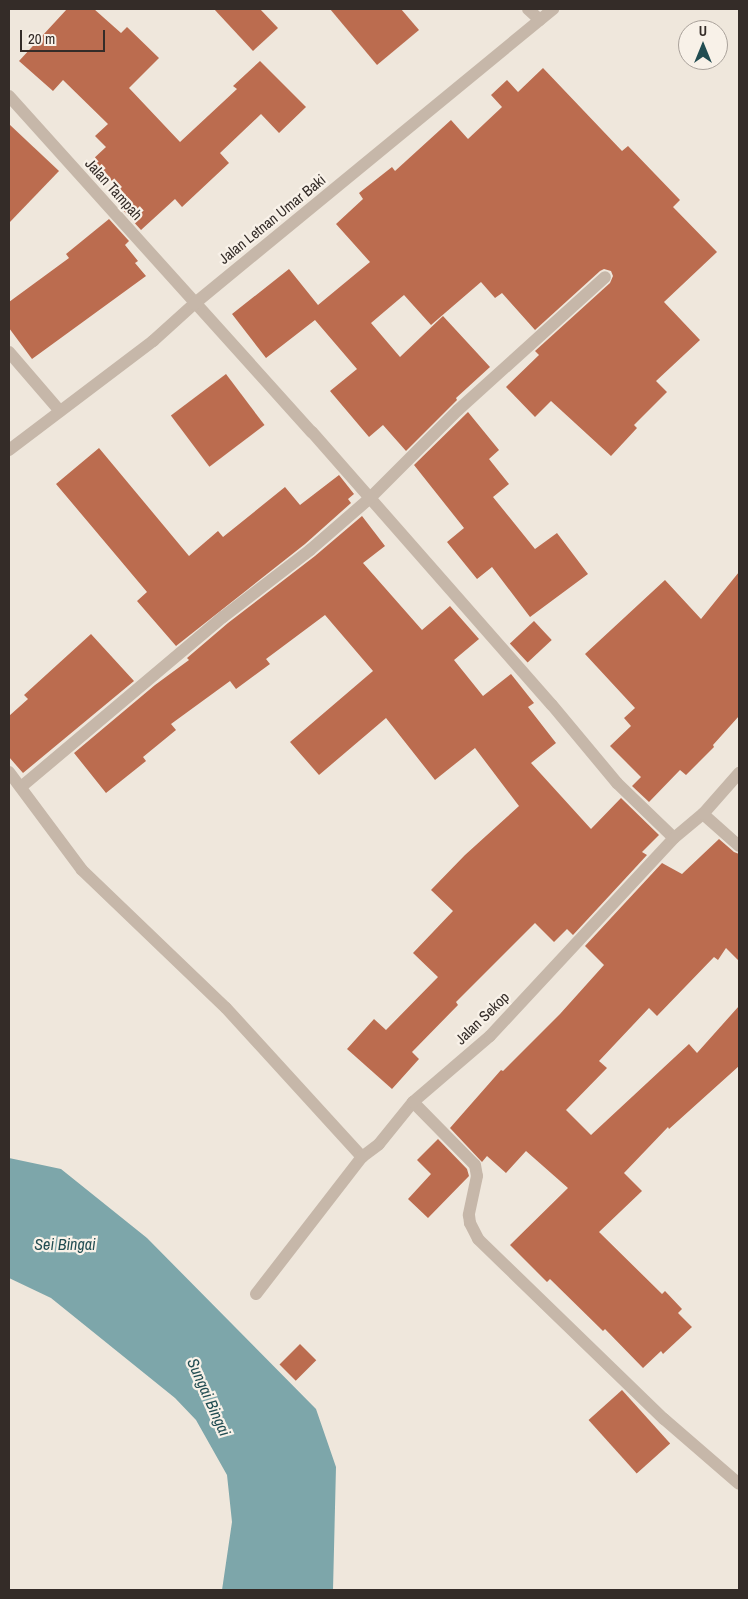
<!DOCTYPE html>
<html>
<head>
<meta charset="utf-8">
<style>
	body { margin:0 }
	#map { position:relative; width:748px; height:1599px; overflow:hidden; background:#efe7dc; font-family:"Archivo Narrow",sans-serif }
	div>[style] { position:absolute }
	.water>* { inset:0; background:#7da6aa }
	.building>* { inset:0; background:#bb6c4f; transform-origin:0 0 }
	.minor>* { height:12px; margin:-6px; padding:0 6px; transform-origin:6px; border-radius:6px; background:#c6b7a9 }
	span { translate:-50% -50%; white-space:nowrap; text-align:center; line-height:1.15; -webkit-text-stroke:4.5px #f8f1e8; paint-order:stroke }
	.street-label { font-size:15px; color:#342c28 }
	.water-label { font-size:16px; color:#224d52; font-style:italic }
	.frame { position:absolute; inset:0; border:10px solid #342c28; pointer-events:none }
	.north { position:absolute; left:678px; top:20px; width:50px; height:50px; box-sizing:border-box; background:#f8f1e8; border:1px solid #aaa29b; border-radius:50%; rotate:0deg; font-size:14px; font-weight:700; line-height:20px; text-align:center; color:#342c28 }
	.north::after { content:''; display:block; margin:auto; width:18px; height:22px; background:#224d52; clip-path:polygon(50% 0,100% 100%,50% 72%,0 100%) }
	.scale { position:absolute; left:20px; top:30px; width:85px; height:22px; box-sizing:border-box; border:2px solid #342c28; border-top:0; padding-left:6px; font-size:15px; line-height:18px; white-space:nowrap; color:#342c28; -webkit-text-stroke:4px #f8f1e8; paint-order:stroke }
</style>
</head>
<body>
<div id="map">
	<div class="water">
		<i style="clip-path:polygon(9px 1158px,61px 1169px,147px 1238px,316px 1409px,336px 1467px,333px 1590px,222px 1590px,232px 1522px,227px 1475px,196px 1420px,175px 1398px,51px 1298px,9px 1278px)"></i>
	</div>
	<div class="building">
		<i style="clip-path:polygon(67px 9px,94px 9px,121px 33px,127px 27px,159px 58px,129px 88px,180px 142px,237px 89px,233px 86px,260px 61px,306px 107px,279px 133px,261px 114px,220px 153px,229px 163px,182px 207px,175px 199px,141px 230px,121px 208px,131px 201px,92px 160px,106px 147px,95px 136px,108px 124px,63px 80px,53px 91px,19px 61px)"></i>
		<i style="clip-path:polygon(214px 9px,260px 9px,278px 28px,253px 51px)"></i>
		<i style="clip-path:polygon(330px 9px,401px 9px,419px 30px,377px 65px)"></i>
		<i style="clip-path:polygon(543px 68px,622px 151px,628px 146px,680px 200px,673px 207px,717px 252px,664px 302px,700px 340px,656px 381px,667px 392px,634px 425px,637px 428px,611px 456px,551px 401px,535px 417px,506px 387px,539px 355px,535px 351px,610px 283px,613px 276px,611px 271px,604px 269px,600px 271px,535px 330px,502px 293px,495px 298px,481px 282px,431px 325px,404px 295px,371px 323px,400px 357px,443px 316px,490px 367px,456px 398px,457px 400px,406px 451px,383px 425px,369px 437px,330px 391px,357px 369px,315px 320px,266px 358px,232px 314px,289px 269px,318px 305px,370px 262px,336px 224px,363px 199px,359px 193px,392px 167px,395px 171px,451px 120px,468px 139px,502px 107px,491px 95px,507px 80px,518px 92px)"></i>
		<i style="clip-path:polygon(9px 124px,59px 171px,9px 223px)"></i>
		<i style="clip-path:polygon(109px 219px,129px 241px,125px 245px,138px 261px,135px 263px,146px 276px,32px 359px,9px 328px,9px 302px,69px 258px,66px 254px)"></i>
		<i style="left:226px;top:374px;width:64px;height:69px;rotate:53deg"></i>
		<i style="clip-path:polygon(468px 412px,499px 450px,489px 459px,509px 484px,493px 497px,535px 549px,557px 533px,588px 574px,530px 617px,492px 567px,477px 579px,447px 542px,464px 528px,414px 465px)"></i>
		<i style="clip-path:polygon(99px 448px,189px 556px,218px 531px,223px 537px,285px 487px,300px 505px,339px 475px,354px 494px,348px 499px,351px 503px,305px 544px,176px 646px,137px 601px,147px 592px,56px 484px)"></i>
		<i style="clip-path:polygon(362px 516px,385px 546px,363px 563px,422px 630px,450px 606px,479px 639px,454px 660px,483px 696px,511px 674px,534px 703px,528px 707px,556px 743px,531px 763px,591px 829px,621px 798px,659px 835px,642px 852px,647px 855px,573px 935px,567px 929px,554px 942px,535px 923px,456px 1002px,458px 1005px,412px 1052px,419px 1059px,392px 1089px,347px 1049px,374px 1019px,386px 1030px,438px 977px,413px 953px,453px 911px,431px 890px,465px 855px,519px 806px,475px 748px,435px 780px,386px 718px,319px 775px,290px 742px,373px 671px,325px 615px,266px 659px,270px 664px,236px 689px,230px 681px,171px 724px,176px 730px,143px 757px,146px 761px,106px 793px,74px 753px,155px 685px,189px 660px,187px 658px,228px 623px,315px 556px)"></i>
		<i style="clip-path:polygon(739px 572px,739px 716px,713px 745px,714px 747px,686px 775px,680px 770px,649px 802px,632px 786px,641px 777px,610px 746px,631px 726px,624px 718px,635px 708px,585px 654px,665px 580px,701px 619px)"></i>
		<i style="left:534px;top:621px;width:26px;height:33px;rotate:47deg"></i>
		<i style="clip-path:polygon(91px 634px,134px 681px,23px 773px,9px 757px,9px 716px,28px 699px,24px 695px)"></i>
		<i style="clip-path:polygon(719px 839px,734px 852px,739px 854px,739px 961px,726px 948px,718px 960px,714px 957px,657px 1016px,649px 1008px,599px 1061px,607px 1068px,566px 1110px,591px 1135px,689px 1044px,697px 1053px,739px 1006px,739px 1066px,669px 1129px,668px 1127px,624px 1173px,642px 1191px,599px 1232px,662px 1294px,665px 1291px,682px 1309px,678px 1313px,692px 1327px,663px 1354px,661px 1351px,643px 1368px,605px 1329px,603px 1331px,550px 1279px,547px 1282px,510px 1245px,568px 1188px,526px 1151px,506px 1173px,487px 1156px,482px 1162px,450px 1128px,501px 1070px,503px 1071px,560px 1014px,604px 965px,585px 946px,662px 863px,682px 874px)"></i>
		<i style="clip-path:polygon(438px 1139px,467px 1169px,469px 1176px,428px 1218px,408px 1199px,431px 1174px,417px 1160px)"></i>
		<i style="left:300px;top:1344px;width:23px;height:29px;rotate:45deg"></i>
		<i style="left:622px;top:1390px;width:72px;height:45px;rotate:48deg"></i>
	</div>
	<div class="minor">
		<i style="left:528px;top:9px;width:16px;rotate:43deg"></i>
		<i style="left:9px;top:96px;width:452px;rotate:48deg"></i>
		<i style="left:312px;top:432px;width:363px;rotate:48.7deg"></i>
		<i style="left:552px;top:705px;width:102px;rotate:50.2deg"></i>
		<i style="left:617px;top:783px;width:79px;rotate:44deg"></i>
		<i style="left:9px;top:352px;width:78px;rotate:49.2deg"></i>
		<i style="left:9px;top:450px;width:181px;rotate:-37.1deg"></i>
		<i style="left:153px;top:341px;width:55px;rotate:-42.1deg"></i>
		<i style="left:194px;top:304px;width:465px;rotate:-39.4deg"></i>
		<i style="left:9px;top:772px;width:122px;rotate:53.3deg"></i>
		<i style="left:82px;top:870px;width:199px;rotate:43.8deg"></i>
		<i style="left:226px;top:1008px;width:202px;rotate:47.6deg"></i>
		<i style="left:21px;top:787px;width:264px;rotate:-40.1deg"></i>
		<i style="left:223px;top:617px;width:110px;rotate:-37.6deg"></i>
		<i style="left:310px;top:550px;width:79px;rotate:-40.9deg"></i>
		<i style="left:370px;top:498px;width:124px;rotate:-45deg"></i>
		<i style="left:458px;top:410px;width:198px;rotate:-42.1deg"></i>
		<i style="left:703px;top:814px;width:48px;rotate:41.6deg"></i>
		<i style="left:413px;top:1102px;width:88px;rotate:45.5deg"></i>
		<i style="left:475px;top:1165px;width:11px;rotate:80deg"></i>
		<i style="left:477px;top:1176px;width:40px;rotate:102deg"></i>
		<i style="left:469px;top:1215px;width:8px;rotate:83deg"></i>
		<i style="left:470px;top:1223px;width:18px;rotate:63deg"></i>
		<i style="left:478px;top:1239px;width:259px;rotate:44.1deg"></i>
		<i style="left:664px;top:1419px;width:99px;rotate:40.9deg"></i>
		<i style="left:256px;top:1294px;width:173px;rotate:-52.3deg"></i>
		<i style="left:362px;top:1157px;width:21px;rotate:-37deg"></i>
		<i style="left:379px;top:1144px;width:54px;rotate:-51deg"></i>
		<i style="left:413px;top:1102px;width:101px;rotate:-40.6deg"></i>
		<i style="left:490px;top:1036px;width:270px;rotate:-47.1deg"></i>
		<i style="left:674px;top:838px;width:38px;rotate:-40deg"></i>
		<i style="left:703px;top:814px;width:55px;rotate:-48.7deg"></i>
	</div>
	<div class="street-label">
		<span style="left:114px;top:189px;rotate:48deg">Jalan Tampah</span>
		<span style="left:272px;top:219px;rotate:-39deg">Jalan Letnan Umar Baki</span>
		<span style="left:482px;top:1018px;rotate:-44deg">Jalan Sekop</span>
	</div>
	<div class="water-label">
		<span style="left:65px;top:1244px">Sei Bingai</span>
		<span style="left:209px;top:1397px;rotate:66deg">Sungai Bingai</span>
	</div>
	<div class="frame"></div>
	<div class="north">U</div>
	<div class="scale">20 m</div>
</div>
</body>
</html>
